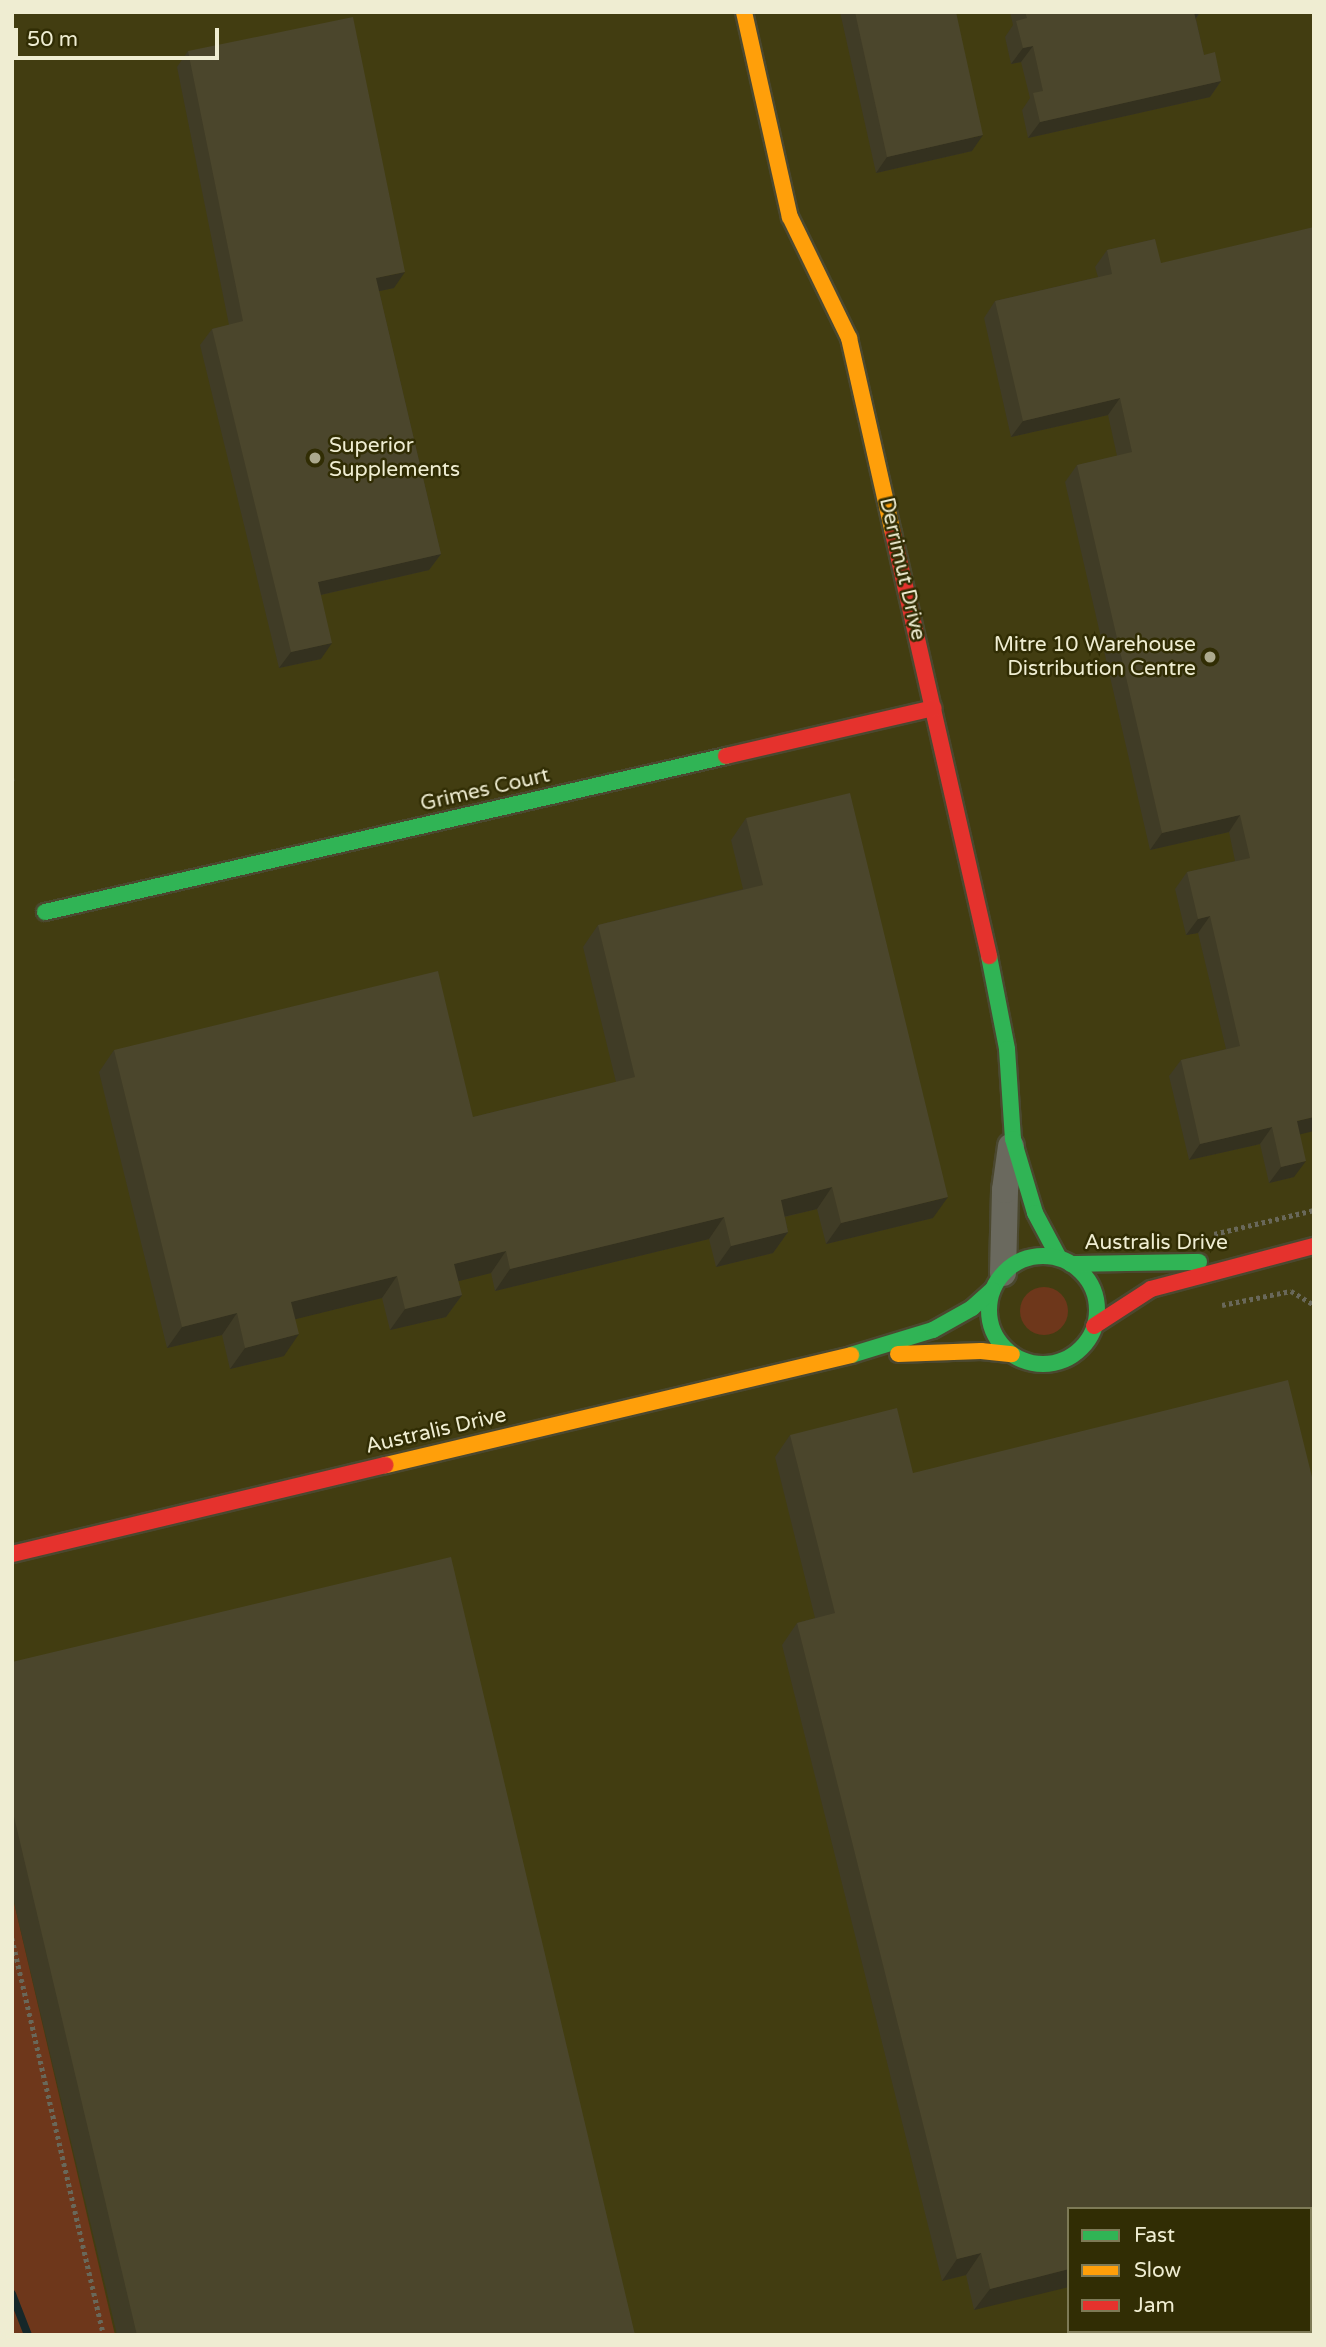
<!DOCTYPE html>
<html>
<head>
<meta charset="utf-8">
<style>
	body { margin:0 }
	#map { position:relative; width:1326px; height:2347px; overflow:hidden; background:#2f2c0d; font-family:"Varela Round",sans-serif }
	div>[style] { position:absolute }
	.built>* { inset:0; background:#423d11 }
	.green>* { inset:0; background:#6e371b }
	.round { border-radius:50% }
	.stream>* { height:8px; margin:-4px; padding:0 4px; transform-origin:4px; border-radius:4px; background:#162729 }
	.path>* { height:4.5px; margin-top:-2.25px; transform-origin:0; background:repeating-linear-gradient(90deg,#69685a 0 3.5px,transparent 0 7px) }
	.roads { filter:drop-shadow(2px 0 #4b482f) drop-shadow(-2px 0 #4b482f) drop-shadow(0 2px #4b482f) drop-shadow(0 -2px #4b482f) }
	.street>* { height:26px; margin:-13px; padding:0 13px; transform-origin:13px; border-radius:13px; background:#6a695e }
	.fast>* { height:16px; margin:-8px; padding:0 8px; transform-origin:8px; border-radius:8px; background:#30b455 }
	.fast>.ring { margin:-8px; padding:0; box-sizing:content-box; background:none; border:16px solid #30b455; border-radius:50% }
	.slow>* { height:16px; margin:-8px; padding:0 8px; transform-origin:8px; border-radius:8px; background:#ff9f0a }
	.jam>* { height:16px; margin:-8px; padding:0 8px; transform-origin:8px; border-radius:8px; background:#e5322d }
	.wall>* { inset:0; background:#403c26 }
	.shaded-wall>* { inset:0; background:#34311f }
	.building>* { inset:0; background:#4b462c }
	.dots>* { width:19px; height:19px; translate:-50% -50%; box-sizing:border-box; border:4px solid #312d04; border-radius:50% }
	span { translate:-50% -50%; white-space:nowrap; text-align:center; line-height:1.15; -webkit-text-stroke:5px #312d04; paint-order:stroke }
	.poi-label { font-size:21px; color:#efedd2 }
	.left { translate:0 -50%; text-align:left }
	.right { translate:-100% -50%; text-align:right }
	.street-label { font-size:21px; color:#efedd2 }
	.frame { position:absolute; inset:0; border:14px solid #efedd2; pointer-events:none }
	.legend { position:absolute; left:1067px; top:2207px; width:245px; height:126px; box-sizing:border-box; background:#312d04; border:2px solid #7d7a56; margin:0; padding:9px 12px; list-style:none; font-size:21px; color:#efedd2 }
	.legend li { display:flex; align-items:center; gap:14px; height:35px }
	.legend b { width:35px; border:2px solid #7d7a56 }
	.scale { position:absolute; left:14px; top:28px; width:205px; height:32px; box-sizing:border-box; border:4px solid #efedd2; border-top:0; padding-left:9px; font-size:21px; line-height:24px; white-space:nowrap; color:#efedd2; -webkit-text-stroke:5px #312d04; paint-order:stroke }
</style>
</head>
<body>
<div id="map">
	<div class="built">
		<i style="clip-path:polygon(evenodd,12px 12px,1314px 12px,1314px 2335px,12px 2335px,12px 12px,1069px 2209px,1310px 2209px,1310px 2331px,1069px 2331px,1069px 2209px)"></i>
	</div>
	<div class="green">
		<i class="round" style="left:1020px;top:1287px;width:48px;height:48px"></i>
		<i style="clip-path:polygon(12px 1894px,115px 2335px,12px 2335px)"></i>
	</div>
	<div class="stream">
		<i style="left:12px;top:2294px;width:44px;rotate:68.7deg"></i>
	</div>
	<div class="path">
		<i style="left:1214px;top:1234px;width:103px;rotate:-13.5deg"></i>
		<i style="left:1222px;top:1305px;width:70px;rotate:-11.5deg"></i>
		<i style="left:1291px;top:1291px;width:27px;rotate:31deg"></i>
		<i style="left:12px;top:1938px;width:408px;rotate:77deg"></i>
	</div>
	<div class="roads">
		<div class="street">
			<i style="left:1003px;top:1273px;width:83px;rotate:-88.6deg"></i>
			<i style="left:1005px;top:1190px;width:44px;rotate:-82.2deg"></i>
		</div>
		<div class="fast">
			<i style="left:45px;top:912px;width:699px;rotate:-12.9deg"></i>
			<i style="left:989px;top:956px;width:95px;rotate:79deg"></i>
			<i style="left:1007px;top:1049px;width:90px;rotate:86.2deg"></i>
			<i style="left:1013px;top:1139px;width:77px;rotate:73.4deg"></i>
			<i style="left:1035px;top:1213px;width:51px;rotate:61.9deg"></i>
			<i class="ring" style="left:989px;top:1256px;width:92px;height:92px"></i>
			<i style="left:1071px;top:1264px;width:128px;rotate:-0.9deg"></i>
			<i style="left:851px;top:1355px;width:86px;rotate:-17deg"></i>
			<i style="left:933px;top:1330px;width:45px;rotate:-29.4deg"></i>
			<i style="left:972px;top:1308px;width:27px;rotate:-42deg"></i>
		</div>
		<div class="slow">
			<i style="left:744px;top:12px;width:210px;rotate:77.4deg"></i>
			<i style="left:790px;top:217px;width:135px;rotate:64deg"></i>
			<i style="left:849px;top:338px;width:200px;rotate:77.3deg"></i>
			<i style="left:898px;top:1354px;width:83px;rotate:-2.1deg"></i>
			<i style="left:981px;top:1351px;width:31px;rotate:6deg"></i>
			<i style="left:386px;top:1465px;width:478px;rotate:-13.3deg"></i>
		</div>
		<div class="jam">
			<i style="left:893px;top:533px;width:434px;rotate:77.2deg"></i>
			<i style="left:726px;top:756px;width:213px;rotate:-13deg"></i>
			<i style="left:1094px;top:1326px;width:68px;rotate:-33deg"></i>
			<i style="left:1151px;top:1289px;width:169px;rotate:-14.8deg"></i>
			<i style="left:12px;top:1554px;width:384px;rotate:-13.4deg"></i>
		</div>
	</div>
	<div class="wall">
		<i style="clip-path:polygon(840px 12px,956px 12px,972px 151px,876px 173px)"></i>
		<i style="clip-path:polygon(1010px 12px,1200px 12px,1196px 19px,1204px 55px,1221px 81px,1210px 97px,1028px 138px,1022px 110px,1030px 98px,1021px 62px,1011px 64px,1005px 37px,1013px 25px)"></i>
		<i style="clip-path:polygon(188px 51px,394px 288px,379px 291px,441px 554px,429px 570px,321px 595px,321px 659px,279px 668px,200px 345px,212px 329px,229px 325px,177px 67px)"></i>
		<i style="clip-path:polygon(1155px 239px,1300px 1135px,1294px 1177px,1269px 1183px,1260px 1144px,1189px 1160px,1169px 1076px,1181px 1060px,1226px 1049px,1198px 933px,1186px 935px,1175px 889px,1187px 872px,1235px 861px,1229px 832px,1150px 850px,1065px 482px,1077px 465px,1117px 456px,1108px 415px,1011px 437px,984px 318px,995px 301px,1098px 277px,1095px 267px,1107px 250px)"></i>
		<i style="clip-path:polygon(746px 818px,933px 1218px,826px 1244px,817px 1209px,785px 1217px,788px 1232px,773px 1253px,716px 1267px,709px 1239px,495px 1291px,491px 1273px,458px 1281px,462px 1295px,446px 1317px,390px 1330px,382px 1298px,295px 1319px,284px 1356px,230px 1369px,222px 1335px,167px 1348px,99px 1072px,114px 1050px,473px 1117px,616px 1082px,583px 947px,598px 925px,743px 889px,731px 840px)"></i>
		<i style="clip-path:polygon(790px 1435px,913px 1473px,1314px 1485px,1314px 2225px,1310px 2226px,1310px 2209px,974px 2310px,966px 2275px,942px 2281px,782px 1645px,797px 1623px,815px 1618px,775px 1457px)"></i>
		<i style="clip-path:polygon(12px 1662px,635px 2335px,117px 2335px,12px 1894px)"></i>
	</div>
	<div class="shaded-wall">
		<i style="clip-path:polygon(1191px 12px,1200px 12px,1193px 23px)"></i>
		<i style="clip-path:polygon(1033px 46px,1021px 62px,1011px 64px,1023px 48px)"></i>
		<i style="clip-path:polygon(1221px 81px,1210px 97px,1028px 138px,1040px 122px)"></i>
		<i style="clip-path:polygon(983px 135px,972px 151px,876px 173px,887px 157px)"></i>
		<i style="clip-path:polygon(405px 272px,394px 288px,365px 294px,376px 278px)"></i>
		<i style="clip-path:polygon(1120px 398px,1108px 415px,1011px 437px,1023px 421px)"></i>
		<i style="clip-path:polygon(441px 554px,429px 570px,307px 598px,318px 582px)"></i>
		<i style="clip-path:polygon(332px 643px,321px 659px,279px 668px,291px 652px)"></i>
		<i style="clip-path:polygon(1240px 815px,1229px 832px,1150px 850px,1162px 833px)"></i>
		<i style="clip-path:polygon(1210px 916px,1198px 933px,1186px 935px,1198px 919px)"></i>
		<i style="clip-path:polygon(1314px 1117px,1314px 1131px,1285px 1138px,1297px 1121px)"></i>
		<i style="clip-path:polygon(1272px 1127px,1260px 1144px,1189px 1160px,1200px 1144px)"></i>
		<i style="clip-path:polygon(1306px 1161px,1294px 1177px,1269px 1183px,1281px 1167px)"></i>
		<i style="clip-path:polygon(832px 1187px,817px 1209px,766px 1221px,781px 1200px)"></i>
		<i style="clip-path:polygon(948px 1197px,933px 1218px,826px 1244px,841px 1223px)"></i>
		<i style="clip-path:polygon(724px 1217px,709px 1239px,495px 1291px,510px 1269px)"></i>
		<i style="clip-path:polygon(788px 1232px,773px 1253px,716px 1267px,731px 1246px)"></i>
		<i style="clip-path:polygon(506px 1251px,491px 1273px,439px 1286px,454px 1264px)"></i>
		<i style="clip-path:polygon(397px 1276px,382px 1298px,276px 1324px,291px 1302px)"></i>
		<i style="clip-path:polygon(462px 1295px,446px 1317px,390px 1330px,405px 1309px)"></i>
		<i style="clip-path:polygon(237px 1313px,222px 1335px,167px 1348px,182px 1327px)"></i>
		<i style="clip-path:polygon(299px 1334px,284px 1356px,230px 1369px,245px 1348px)"></i>
		<i style="clip-path:polygon(1314px 2207px,1314px 2225px,1310px 2226px,1310px 2209px,1308px 2209px)"></i>
		<i style="clip-path:polygon(981px 2253px,966px 2275px,942px 2281px,957px 2259px)"></i>
		<i style="clip-path:polygon(1069px 2269px,1069px 2287px,974px 2310px,990px 2289px)"></i>
	</div>
	<div class="building">
		<i style="clip-path:polygon(855px 12px,956px 12px,983px 135px,887px 157px)"></i>
		<i style="clip-path:polygon(1025px 12px,1194px 12px,1204px 55px,1215px 52px,1221px 81px,1040px 122px,1033px 93px,1043px 91px,1033px 46px,1023px 48px,1016px 21px,1027px 18px)"></i>
		<i style="clip-path:polygon(353px 17px,405px 272px,376px 278px,441px 554px,318px 582px,332px 643px,291px 652px,212px 329px,243px 321px,188px 51px)"></i>
		<i style="clip-path:polygon(1314px 227px,1314px 1117px,1297px 1121px,1306px 1161px,1281px 1167px,1272px 1127px,1200px 1144px,1181px 1060px,1240px 1046px,1210px 916px,1198px 919px,1187px 872px,1250px 858px,1240px 815px,1162px 833px,1077px 465px,1132px 452px,1120px 398px,1023px 421px,995px 301px,1112px 274px,1107px 250px,1155px 239px,1161px 263px)"></i>
		<i style="clip-path:polygon(12px 770px,15px 781px,12px 782px)"></i>
		<i style="clip-path:polygon(850px 793px,948px 1197px,841px 1223px,832px 1187px,781px 1200px,788px 1232px,731px 1246px,724px 1217px,510px 1269px,506px 1251px,454px 1264px,462px 1295px,405px 1309px,397px 1276px,291px 1302px,299px 1334px,245px 1348px,237px 1313px,182px 1327px,114px 1050px,438px 971px,473px 1117px,635px 1077px,598px 925px,763px 885px,746px 818px)"></i>
		<i style="clip-path:polygon(1288px 1380px,1314px 1485px,1314px 2207px,1308px 2209px,1069px 2209px,1069px 2269px,990px 2289px,981px 2253px,957px 2259px,797px 1623px,835px 1613px,790px 1435px,897px 1408px,913px 1473px)"></i>
		<i style="clip-path:polygon(451px 1557px,635px 2335px,137px 2335px,12px 1808px,12px 1662px)"></i>
	</div>
	<div class="dots">
		<i style="left:315px;top:458px;background:#aca98d"></i>
		<i style="left:1210px;top:657px;background:#aca98d"></i>
	</div>
	<div class="poi-label">
		<span class="left" style="left:329px;top:458px">Superior<br>Supplements</span>
		<span class="right" style="left:1196px;top:657px">Mitre 10 Warehouse<br>Distribution Centre</span>
	</div>
	<div class="street-label">
		<span style="left:902px;top:569px;rotate:77deg">Derrimut Drive</span>
		<span style="left:485px;top:790px;rotate:-13deg">Grimes Court</span>
		<span style="left:1156px;top:1243px">Australis Drive</span>
		<span style="left:436px;top:1431px;rotate:-13deg">Australis Drive</span>
	</div>
	<div class="frame"></div>
	<ul class="legend">
	<li><b style="height:9px;background:#30b455"></b>Fast</li>
	<li><b style="height:9px;background:#ff9f0a"></b>Slow</li>
	<li><b style="height:9px;background:#e5322d"></b>Jam</li>
	</ul>
	<div class="scale">50 m</div>
</div>
</body>
</html>
